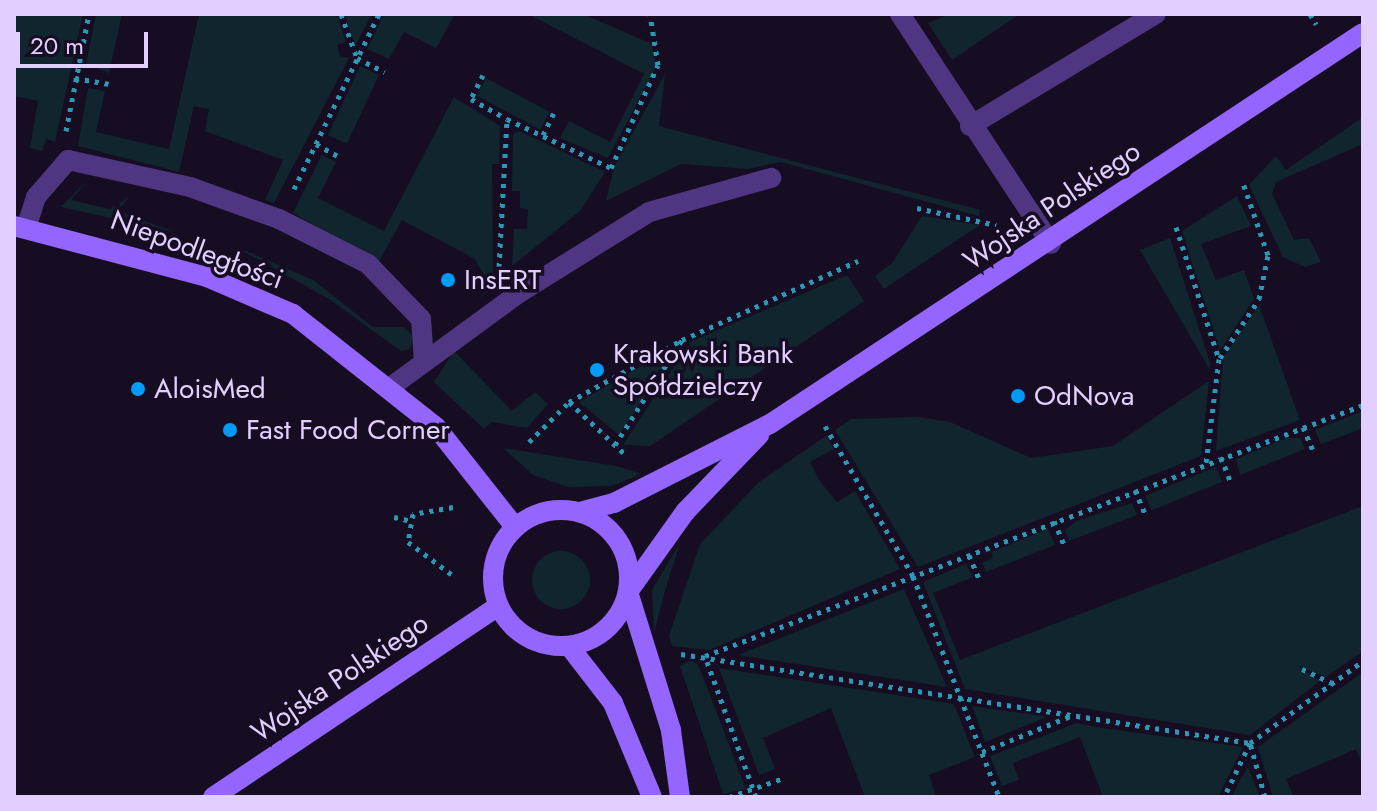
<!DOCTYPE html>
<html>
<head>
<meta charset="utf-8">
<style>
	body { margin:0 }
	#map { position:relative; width:1377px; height:811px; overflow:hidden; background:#170d22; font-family:Jost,sans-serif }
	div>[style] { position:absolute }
	.green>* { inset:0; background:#10252d; transform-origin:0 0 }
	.round { border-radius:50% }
	.path>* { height:5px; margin-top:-2.5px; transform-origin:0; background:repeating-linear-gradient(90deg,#2a98b7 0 4px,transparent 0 10px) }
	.lane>* { height:20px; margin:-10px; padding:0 10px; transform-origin:10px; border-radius:10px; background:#4f3683 }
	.secondary>* { height:20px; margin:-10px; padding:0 10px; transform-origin:10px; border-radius:10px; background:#9565ff }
	.secondary>.ring { margin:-10px; padding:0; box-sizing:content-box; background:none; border:20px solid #9565ff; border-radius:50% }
	.dots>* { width:22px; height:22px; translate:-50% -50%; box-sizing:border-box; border:4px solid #170d22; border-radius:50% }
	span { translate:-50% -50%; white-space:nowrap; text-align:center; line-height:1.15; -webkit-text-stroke:7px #170d22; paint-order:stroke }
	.street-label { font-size:28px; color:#e2ceff }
	.poi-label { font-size:28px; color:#e2ceff }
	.left { translate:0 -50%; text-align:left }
	.frame { position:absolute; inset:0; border:16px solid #e2ceff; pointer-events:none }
	.scale { position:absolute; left:16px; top:32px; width:132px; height:36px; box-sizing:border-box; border:4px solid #e2ceff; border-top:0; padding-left:10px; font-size:24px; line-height:28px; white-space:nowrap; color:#e2ceff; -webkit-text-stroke:6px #170d22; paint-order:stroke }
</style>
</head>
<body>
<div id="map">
	<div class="green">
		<i style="clip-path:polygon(14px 14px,83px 14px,55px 142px,46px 139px,42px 151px,30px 148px,38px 101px,14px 96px)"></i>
		<i style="clip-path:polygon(96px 14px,122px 14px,109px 73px,86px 64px)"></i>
		<i style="clip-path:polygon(199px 14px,337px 14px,346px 42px,337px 45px,340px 56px,349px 58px,274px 203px,265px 200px,283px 160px,205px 131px,209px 109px,194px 106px,179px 172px,78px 146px,88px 88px,105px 91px,96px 132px,169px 149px)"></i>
		<i style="clip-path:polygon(345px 14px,372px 14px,355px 46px)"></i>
		<i style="clip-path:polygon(384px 14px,455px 14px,436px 48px,404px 32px,389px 59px,367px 49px)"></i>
		<i style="clip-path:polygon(528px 14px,583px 14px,652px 44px,656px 67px,608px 158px,560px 138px,569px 121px,610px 142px,644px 74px)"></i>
		<i style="clip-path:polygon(951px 14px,1020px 14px,952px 60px,928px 23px)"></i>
		<i style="left:360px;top:66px;width:21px;height:76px;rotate:25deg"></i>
		<i style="clip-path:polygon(665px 74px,659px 126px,980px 210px,979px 216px,781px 162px,748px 169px,681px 164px,606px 201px,614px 167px)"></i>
		<i style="left:486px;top:78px;width:72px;height:20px;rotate:28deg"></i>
		<i style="clip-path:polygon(454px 97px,500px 126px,499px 164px,492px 164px,493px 279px,490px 290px,481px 297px,489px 285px,475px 259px,402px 220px,378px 263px,293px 213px,322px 155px,336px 162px,318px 198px,384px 231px)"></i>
		<i style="clip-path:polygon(1363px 117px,1363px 144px,1276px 182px,1272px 194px,1294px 240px,1309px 238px,1321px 262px,1305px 267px,1283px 257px,1249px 185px,1276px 156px,1286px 170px)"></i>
		<i style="clip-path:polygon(519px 131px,605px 172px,580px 211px,512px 266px,514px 229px,527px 229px,528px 209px,520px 208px,520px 191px,512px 191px,513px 134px)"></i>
		<i style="clip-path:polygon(88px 180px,71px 200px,110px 209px,129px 197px,118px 211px,174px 232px,61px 207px)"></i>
		<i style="clip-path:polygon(1237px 196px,1251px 226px,1201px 244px,1216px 280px,1244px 270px,1254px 299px,1220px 350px,1182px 231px)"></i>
		<i style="clip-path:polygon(922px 216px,980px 225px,884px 289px,875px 276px,893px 262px)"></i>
		<i style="clip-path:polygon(1170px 238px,1210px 363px,1210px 370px,1140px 250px)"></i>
		<i style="clip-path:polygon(232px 245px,313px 280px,373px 327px,404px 327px,413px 336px,410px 349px,401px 351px,329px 299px)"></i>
		<i style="clip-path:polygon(847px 275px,864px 301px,650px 446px,623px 445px,690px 342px)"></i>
		<i style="clip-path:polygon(1259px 305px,1300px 420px,1216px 451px,1223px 358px)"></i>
		<i style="clip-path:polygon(454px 351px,512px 411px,535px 392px,548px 404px,527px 428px,492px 422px,484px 429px,434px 382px)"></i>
		<i style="clip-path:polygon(666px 352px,671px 358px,619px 435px,579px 402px)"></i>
		<i style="clip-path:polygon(1209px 381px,1201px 456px,918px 567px,835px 430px,851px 419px,917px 417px,950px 422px,1031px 458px,1113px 446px)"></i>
		<i style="clip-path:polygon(1363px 411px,1363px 428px,1321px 444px,1315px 430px)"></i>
		<i style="clip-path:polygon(826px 436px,834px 449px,810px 462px,819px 480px,837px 502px,855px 491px,900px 569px,709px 650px,672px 646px,669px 636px,700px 544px,759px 482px)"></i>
		<i style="clip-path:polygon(1286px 438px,1300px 438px,1305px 449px,1240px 475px,1236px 459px)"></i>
		<i style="clip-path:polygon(503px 448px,616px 466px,642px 474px,611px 486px,568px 487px,533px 475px)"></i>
		<i style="left:1216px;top:467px;width:16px;height:76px;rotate:68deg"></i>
		<i style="clip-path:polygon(1132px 503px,1137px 515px,1069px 541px,1065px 530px,1076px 521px)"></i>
		<i style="clip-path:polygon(1363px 506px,1363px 651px,1326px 677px,1297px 665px,1320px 681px,1250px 735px,965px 689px,923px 582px,966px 564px,973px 577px,933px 593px,960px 660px)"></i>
		<i style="clip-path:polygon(1048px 529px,1055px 545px,986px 572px,982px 563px,993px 558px,991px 552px)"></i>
		<i style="clip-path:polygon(680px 543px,666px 587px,654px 633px,652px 590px)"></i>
		<i class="round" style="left:532px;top:551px;width:58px;height:58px"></i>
		<i style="clip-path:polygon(904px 589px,947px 687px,738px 655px,828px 619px)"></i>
		<i style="clip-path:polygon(690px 660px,698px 664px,746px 789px,723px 794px,680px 666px)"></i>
		<i style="clip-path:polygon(719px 668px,954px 704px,975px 757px,929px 775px,936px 797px,865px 797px,831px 708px,763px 738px,775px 769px,759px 775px)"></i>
		<i style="clip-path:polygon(1363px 672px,1363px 765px,1356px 749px,1286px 779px,1294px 797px,1273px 797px,1258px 747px)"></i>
		<i style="clip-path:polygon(972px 706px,1043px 716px,1045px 718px,985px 742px)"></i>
		<i style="clip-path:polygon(1077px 723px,1102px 728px,1243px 747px,1218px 797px,1103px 797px,1080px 737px,1013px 763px,1019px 780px,1002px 786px,990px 756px)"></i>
		<i style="clip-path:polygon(1248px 767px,1260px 797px,1232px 797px,1240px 780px)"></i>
	</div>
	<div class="path">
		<i style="left:341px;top:14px;width:47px;rotate:70deg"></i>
		<i style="left:357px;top:58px;width:31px;rotate:27deg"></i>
		<i style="left:1310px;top:14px;width:12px;rotate:59deg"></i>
		<i style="left:483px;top:75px;width:27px;rotate:117deg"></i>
		<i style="left:471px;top:99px;width:41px;rotate:29.1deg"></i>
		<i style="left:75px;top:78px;width:35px;rotate:10deg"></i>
		<i style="left:66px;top:131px;width:119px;rotate:-78.9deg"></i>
		<i style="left:543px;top:135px;width:25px;rotate:-64deg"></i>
		<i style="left:316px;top:144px;width:29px;rotate:29deg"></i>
		<i style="left:294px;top:189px;width:195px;rotate:-64.1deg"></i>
		<i style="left:917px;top:208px;width:81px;rotate:12.1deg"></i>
		<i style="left:1176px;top:227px;width:139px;rotate:72deg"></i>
		<i style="left:1219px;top:359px;width:105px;rotate:97.1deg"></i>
		<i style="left:499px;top:267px;width:148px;rotate:-86.9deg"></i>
		<i style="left:507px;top:119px;width:115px;rotate:25.2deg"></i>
		<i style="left:611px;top:168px;width:113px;rotate:-65.5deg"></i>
		<i style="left:658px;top:65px;width:52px;rotate:-98.9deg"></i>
		<i style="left:1220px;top:358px;width:71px;rotate:-56.5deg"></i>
		<i style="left:1259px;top:299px;width:45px;rotate:-78.4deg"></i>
		<i style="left:1268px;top:255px;width:79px;rotate:-109.1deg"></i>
		<i style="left:569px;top:402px;width:129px;rotate:-28.8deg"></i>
		<i style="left:682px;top:340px;width:193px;rotate:-24.2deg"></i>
		<i style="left:825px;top:426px;width:174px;rotate:59.6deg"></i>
		<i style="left:913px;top:576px;width:237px;rotate:68.7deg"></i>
		<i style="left:1303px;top:427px;width:25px;rotate:67deg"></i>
		<i style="left:529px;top:442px;width:57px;rotate:-45deg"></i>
		<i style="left:569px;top:402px;width:79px;rotate:43deg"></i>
		<i style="left:615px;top:445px;width:125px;rotate:-57.5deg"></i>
		<i style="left:1221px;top:457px;width:26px;rotate:69deg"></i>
		<i style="left:1135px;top:490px;width:26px;rotate:67deg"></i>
		<i style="left:453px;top:507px;width:41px;rotate:170.1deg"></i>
		<i style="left:413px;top:514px;width:28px;rotate:100deg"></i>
		<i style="left:408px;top:542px;width:57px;rotate:36.5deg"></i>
		<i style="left:394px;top:517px;width:18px;rotate:13deg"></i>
		<i style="left:1054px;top:521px;width:26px;rotate:67deg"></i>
		<i style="left:969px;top:555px;width:25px;rotate:67deg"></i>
		<i style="left:681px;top:654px;width:576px;rotate:8.89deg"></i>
		<i style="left:1250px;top:743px;width:60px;rotate:115.7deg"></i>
		<i style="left:1302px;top:669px;width:33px;rotate:25deg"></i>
		<i style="left:982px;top:752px;width:98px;rotate:-22.1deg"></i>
		<i style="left:729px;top:797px;width:55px;rotate:-19.1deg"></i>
		<i style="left:756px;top:797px;width:150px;rotate:-109.9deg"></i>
		<i style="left:705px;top:656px;width:704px;rotate:-20.88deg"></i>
		<i style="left:1265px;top:797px;width:56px;rotate:-105.5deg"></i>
		<i style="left:1250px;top:743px;width:140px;rotate:-36deg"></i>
	</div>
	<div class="lane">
		<i style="left:900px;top:14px;width:275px;rotate:56.7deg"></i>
		<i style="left:970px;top:126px;width:217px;rotate:-31.1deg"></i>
		<i style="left:26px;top:228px;width:33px;rotate:-72deg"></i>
		<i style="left:36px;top:197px;width:49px;rotate:-49.1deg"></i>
		<i style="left:68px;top:160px;width:125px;rotate:12.5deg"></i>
		<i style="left:190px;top:187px;width:95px;rotate:19.8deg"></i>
		<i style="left:279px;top:219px;width:100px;rotate:26.8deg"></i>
		<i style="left:368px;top:264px;width:76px;rotate:46.1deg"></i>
		<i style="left:421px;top:319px;width:43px;rotate:86deg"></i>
		<i style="left:392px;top:386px;width:157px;rotate:-36.2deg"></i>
		<i style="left:519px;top:293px;width:153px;rotate:-31.9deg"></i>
		<i style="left:649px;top:212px;width:127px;rotate:-15.6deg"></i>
	</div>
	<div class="secondary">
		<i style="left:14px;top:226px;width:200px;rotate:14.8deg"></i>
		<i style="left:207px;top:277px;width:94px;rotate:23.3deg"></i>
		<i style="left:293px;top:314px;width:182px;rotate:38.3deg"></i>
		<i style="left:436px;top:427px;width:127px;rotate:51.7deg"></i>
		<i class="ring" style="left:493px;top:510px;width:116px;height:116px"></i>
		<i style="left:580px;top:512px;width:35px;rotate:-15deg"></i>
		<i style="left:614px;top:503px;width:175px;rotate:-26.9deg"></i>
		<i style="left:770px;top:424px;width:710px;rotate:-33.4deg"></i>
		<i style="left:569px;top:646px;width:72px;rotate:52.3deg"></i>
		<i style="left:613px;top:703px;width:102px;rotate:67.5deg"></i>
		<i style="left:213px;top:797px;width:343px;rotate:-33.8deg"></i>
		<i style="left:680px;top:797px;width:68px;rotate:-97.7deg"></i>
		<i style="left:671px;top:730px;width:145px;rotate:-107.3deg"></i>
		<i style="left:628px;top:592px;width:98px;rotate:-54.5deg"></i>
		<i style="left:685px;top:512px;width:107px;rotate:-46.1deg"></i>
	</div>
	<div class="dots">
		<i style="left:448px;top:280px;background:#009af9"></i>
		<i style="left:597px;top:370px;background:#009af9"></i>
		<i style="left:138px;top:389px;background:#009af9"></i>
		<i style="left:1018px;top:396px;background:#009af9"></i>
		<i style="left:230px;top:430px;background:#009af9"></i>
	</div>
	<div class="street-label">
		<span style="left:1052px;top:206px;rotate:-34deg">Wojska Polskiego</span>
		<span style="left:197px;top:250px;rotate:20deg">Niepodległości</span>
		<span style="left:340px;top:678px;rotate:-34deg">Wojska Polskiego</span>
	</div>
	<div class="poi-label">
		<span class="left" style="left:464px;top:280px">InsERT</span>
		<span class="left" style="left:613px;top:370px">Krakowski Bank<br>Spółdzielczy</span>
		<span class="left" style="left:154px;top:389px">AloisMed</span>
		<span class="left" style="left:1034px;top:396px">OdNova</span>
		<span class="left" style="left:246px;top:430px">Fast Food Corner</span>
	</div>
	<div class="frame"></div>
	<div class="scale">20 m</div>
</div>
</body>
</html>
